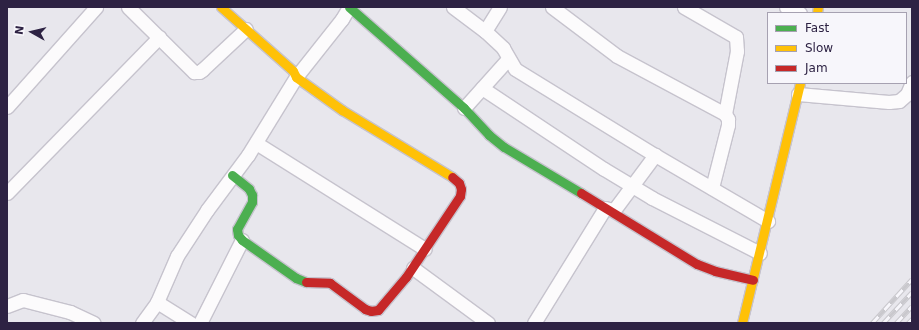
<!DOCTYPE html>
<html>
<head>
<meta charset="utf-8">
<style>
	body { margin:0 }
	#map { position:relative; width:919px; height:330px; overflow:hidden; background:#e8e7ed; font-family:"DejaVu Sans",sans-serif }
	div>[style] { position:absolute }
	.roads { filter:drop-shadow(1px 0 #c6c3cd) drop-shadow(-1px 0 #c6c3cd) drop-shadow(0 1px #c6c3cd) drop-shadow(0 -1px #c6c3cd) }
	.street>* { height:13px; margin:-6.5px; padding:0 6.5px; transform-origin:6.5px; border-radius:6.5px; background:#fcfbfc }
	.fast>* { height:9px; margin:-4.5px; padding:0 4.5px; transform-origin:4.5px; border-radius:4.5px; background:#4caf50 }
	.slow>* { height:9px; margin:-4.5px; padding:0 4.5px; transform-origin:4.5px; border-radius:4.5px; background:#ffc107 }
	.jam>* { height:9px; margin:-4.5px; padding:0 4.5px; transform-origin:4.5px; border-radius:4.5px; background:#c62828 }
	.rail>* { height:4.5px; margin-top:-2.25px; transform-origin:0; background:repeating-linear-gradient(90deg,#f7f6fb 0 9px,#c9c8cd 0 18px); box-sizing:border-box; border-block:1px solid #c9c8cd }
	span { translate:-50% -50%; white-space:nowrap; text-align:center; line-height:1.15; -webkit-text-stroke:3px #f7f6fb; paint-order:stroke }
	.frame { position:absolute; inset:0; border:8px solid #2d2243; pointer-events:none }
	.legend { position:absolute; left:767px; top:12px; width:140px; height:72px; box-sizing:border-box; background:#f7f6fb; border:1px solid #a6a1b1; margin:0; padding:5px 7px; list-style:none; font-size:12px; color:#2d2243 }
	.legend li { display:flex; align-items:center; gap:8px; height:20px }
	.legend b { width:20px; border:1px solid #a6a1b1 }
	.north { position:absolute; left:12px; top:12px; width:40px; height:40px; -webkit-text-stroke:3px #f7f6fb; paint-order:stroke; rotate:278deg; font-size:11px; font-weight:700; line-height:16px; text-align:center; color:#2d2243 }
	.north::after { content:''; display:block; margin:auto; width:14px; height:18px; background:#2d2243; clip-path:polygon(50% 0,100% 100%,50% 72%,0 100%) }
</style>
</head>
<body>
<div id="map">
	<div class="roads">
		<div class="street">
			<i style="left:128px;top:7px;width:93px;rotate:44.6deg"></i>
			<i style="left:194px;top:72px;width:5px"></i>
			<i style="left:199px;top:72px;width:4px;rotate:-34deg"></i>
			<i style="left:202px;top:70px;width:60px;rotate:-43deg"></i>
			<i style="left:453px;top:7px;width:40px;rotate:37deg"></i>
			<i style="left:485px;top:31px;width:25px;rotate:43deg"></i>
			<i style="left:503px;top:48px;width:24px;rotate:60deg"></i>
			<i style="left:515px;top:69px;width:164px;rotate:31.6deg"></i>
			<i style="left:655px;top:155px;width:131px;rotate:30.3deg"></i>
			<i style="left:552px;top:7px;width:81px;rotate:37deg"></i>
			<i style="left:617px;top:56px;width:123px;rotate:28.2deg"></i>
			<i style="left:725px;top:114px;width:6px;rotate:59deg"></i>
			<i style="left:728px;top:119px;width:6px;rotate:90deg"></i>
			<i style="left:728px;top:125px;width:65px;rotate:104.3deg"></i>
			<i style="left:684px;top:7px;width:60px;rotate:30deg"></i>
			<i style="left:736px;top:37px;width:14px;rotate:86deg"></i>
			<i style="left:737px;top:51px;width:64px;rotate:100.8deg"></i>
			<i style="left:786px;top:7px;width:15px;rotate:23deg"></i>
			<i style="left:485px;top:31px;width:28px;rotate:-58deg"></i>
			<i style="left:482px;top:88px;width:146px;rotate:33.6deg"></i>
			<i style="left:604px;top:169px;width:56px;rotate:31.1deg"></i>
			<i style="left:652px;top:198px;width:121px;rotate:27deg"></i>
			<i style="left:798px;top:94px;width:91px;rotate:5deg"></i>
			<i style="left:889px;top:102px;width:10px;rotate:-6deg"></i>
			<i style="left:899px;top:101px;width:11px;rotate:-41deg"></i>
			<i style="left:907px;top:94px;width:13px;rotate:-67deg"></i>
			<i style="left:7px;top:107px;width:134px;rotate:-48.3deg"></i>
			<i style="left:464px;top:108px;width:66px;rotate:-48.1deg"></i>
			<i style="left:256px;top:143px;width:199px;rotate:32.1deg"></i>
			<i style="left:7px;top:193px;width:218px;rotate:-45.7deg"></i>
			<i style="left:413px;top:268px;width:93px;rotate:36.3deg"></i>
			<i style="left:157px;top:302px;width:40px;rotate:32deg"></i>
			<i style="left:7px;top:306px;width:17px;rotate:-21deg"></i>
			<i style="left:23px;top:300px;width:49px;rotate:14.3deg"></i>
			<i style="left:70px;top:312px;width:26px;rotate:25deg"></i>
			<i style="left:142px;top:323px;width:26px;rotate:-54deg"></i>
			<i style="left:157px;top:302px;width:50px;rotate:-66.5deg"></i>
			<i style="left:177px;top:256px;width:55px;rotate:-56.9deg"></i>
			<i style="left:207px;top:210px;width:69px;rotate:-53.3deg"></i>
			<i style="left:248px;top:155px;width:92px;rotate:-58.4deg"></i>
			<i style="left:296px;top:77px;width:74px;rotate:-51.6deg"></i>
			<i style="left:342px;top:19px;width:14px;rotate:-60deg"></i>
			<i style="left:200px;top:323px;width:93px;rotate:-63.2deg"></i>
			<i style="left:534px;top:323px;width:135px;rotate:-58.3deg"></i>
			<i style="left:605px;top:208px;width:9px;rotate:13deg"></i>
			<i style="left:614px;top:210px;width:69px;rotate:-53.3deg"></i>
		</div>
		<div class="fast">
			<i style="left:349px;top:7px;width:153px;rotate:41.3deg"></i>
			<i style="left:464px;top:108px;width:37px;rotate:47deg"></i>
			<i style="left:489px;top:135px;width:19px;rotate:39deg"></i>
			<i style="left:504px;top:147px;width:90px;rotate:30.9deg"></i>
			<i style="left:232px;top:175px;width:22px;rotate:39deg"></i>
			<i style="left:249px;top:189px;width:7px;rotate:63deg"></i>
			<i style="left:252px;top:195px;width:7px;rotate:90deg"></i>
			<i style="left:252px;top:202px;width:31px;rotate:119deg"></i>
			<i style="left:237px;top:229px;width:6px;rotate:81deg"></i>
			<i style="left:238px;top:235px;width:6px;rotate:51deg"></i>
			<i style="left:242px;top:240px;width:66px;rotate:35.1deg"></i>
			<i style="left:296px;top:278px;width:11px;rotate:22deg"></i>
		</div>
		<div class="slow">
			<i style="left:221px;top:7px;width:96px;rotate:41.6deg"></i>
			<i style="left:293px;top:71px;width:7px;rotate:63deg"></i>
			<i style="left:296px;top:77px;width:57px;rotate:35.7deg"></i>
			<i style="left:342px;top:110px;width:129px;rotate:31.3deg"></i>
			<i style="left:817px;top:13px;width:6px;rotate:-81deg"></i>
			<i style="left:742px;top:323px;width:247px;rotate:-76.4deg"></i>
		</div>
		<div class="jam">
			<i style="left:581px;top:193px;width:136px;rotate:31.5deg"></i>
			<i style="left:697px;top:264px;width:19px;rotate:21deg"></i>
			<i style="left:715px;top:271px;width:39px;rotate:13deg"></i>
			<i style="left:306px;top:282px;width:24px;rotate:2deg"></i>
			<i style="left:330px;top:283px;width:44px;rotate:36.6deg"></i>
			<i style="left:365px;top:309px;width:6px;rotate:18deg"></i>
			<i style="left:371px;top:311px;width:7px;rotate:-8deg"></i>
			<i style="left:378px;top:310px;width:43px;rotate:-49.7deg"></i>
			<i style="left:406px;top:277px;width:97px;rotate:-56.3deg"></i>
			<i style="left:460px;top:196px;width:7px;rotate:-82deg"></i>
			<i style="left:461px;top:189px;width:6px;rotate:-108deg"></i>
			<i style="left:459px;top:183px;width:9px;rotate:-139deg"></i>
		</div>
	</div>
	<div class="rail">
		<i style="left:872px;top:323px;width:59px;rotate:-47.7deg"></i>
		<i style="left:883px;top:323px;width:42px;rotate:-46.9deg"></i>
		<i style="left:896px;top:323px;width:23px;rotate:-47deg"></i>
		<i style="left:908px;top:323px;width:6px;rotate:-45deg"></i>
	</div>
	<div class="frame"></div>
	<ul class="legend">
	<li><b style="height:5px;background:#4caf50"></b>Fast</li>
	<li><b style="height:5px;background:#ffc107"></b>Slow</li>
	<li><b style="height:5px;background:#c62828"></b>Jam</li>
	</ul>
	<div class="north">N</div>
</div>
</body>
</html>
